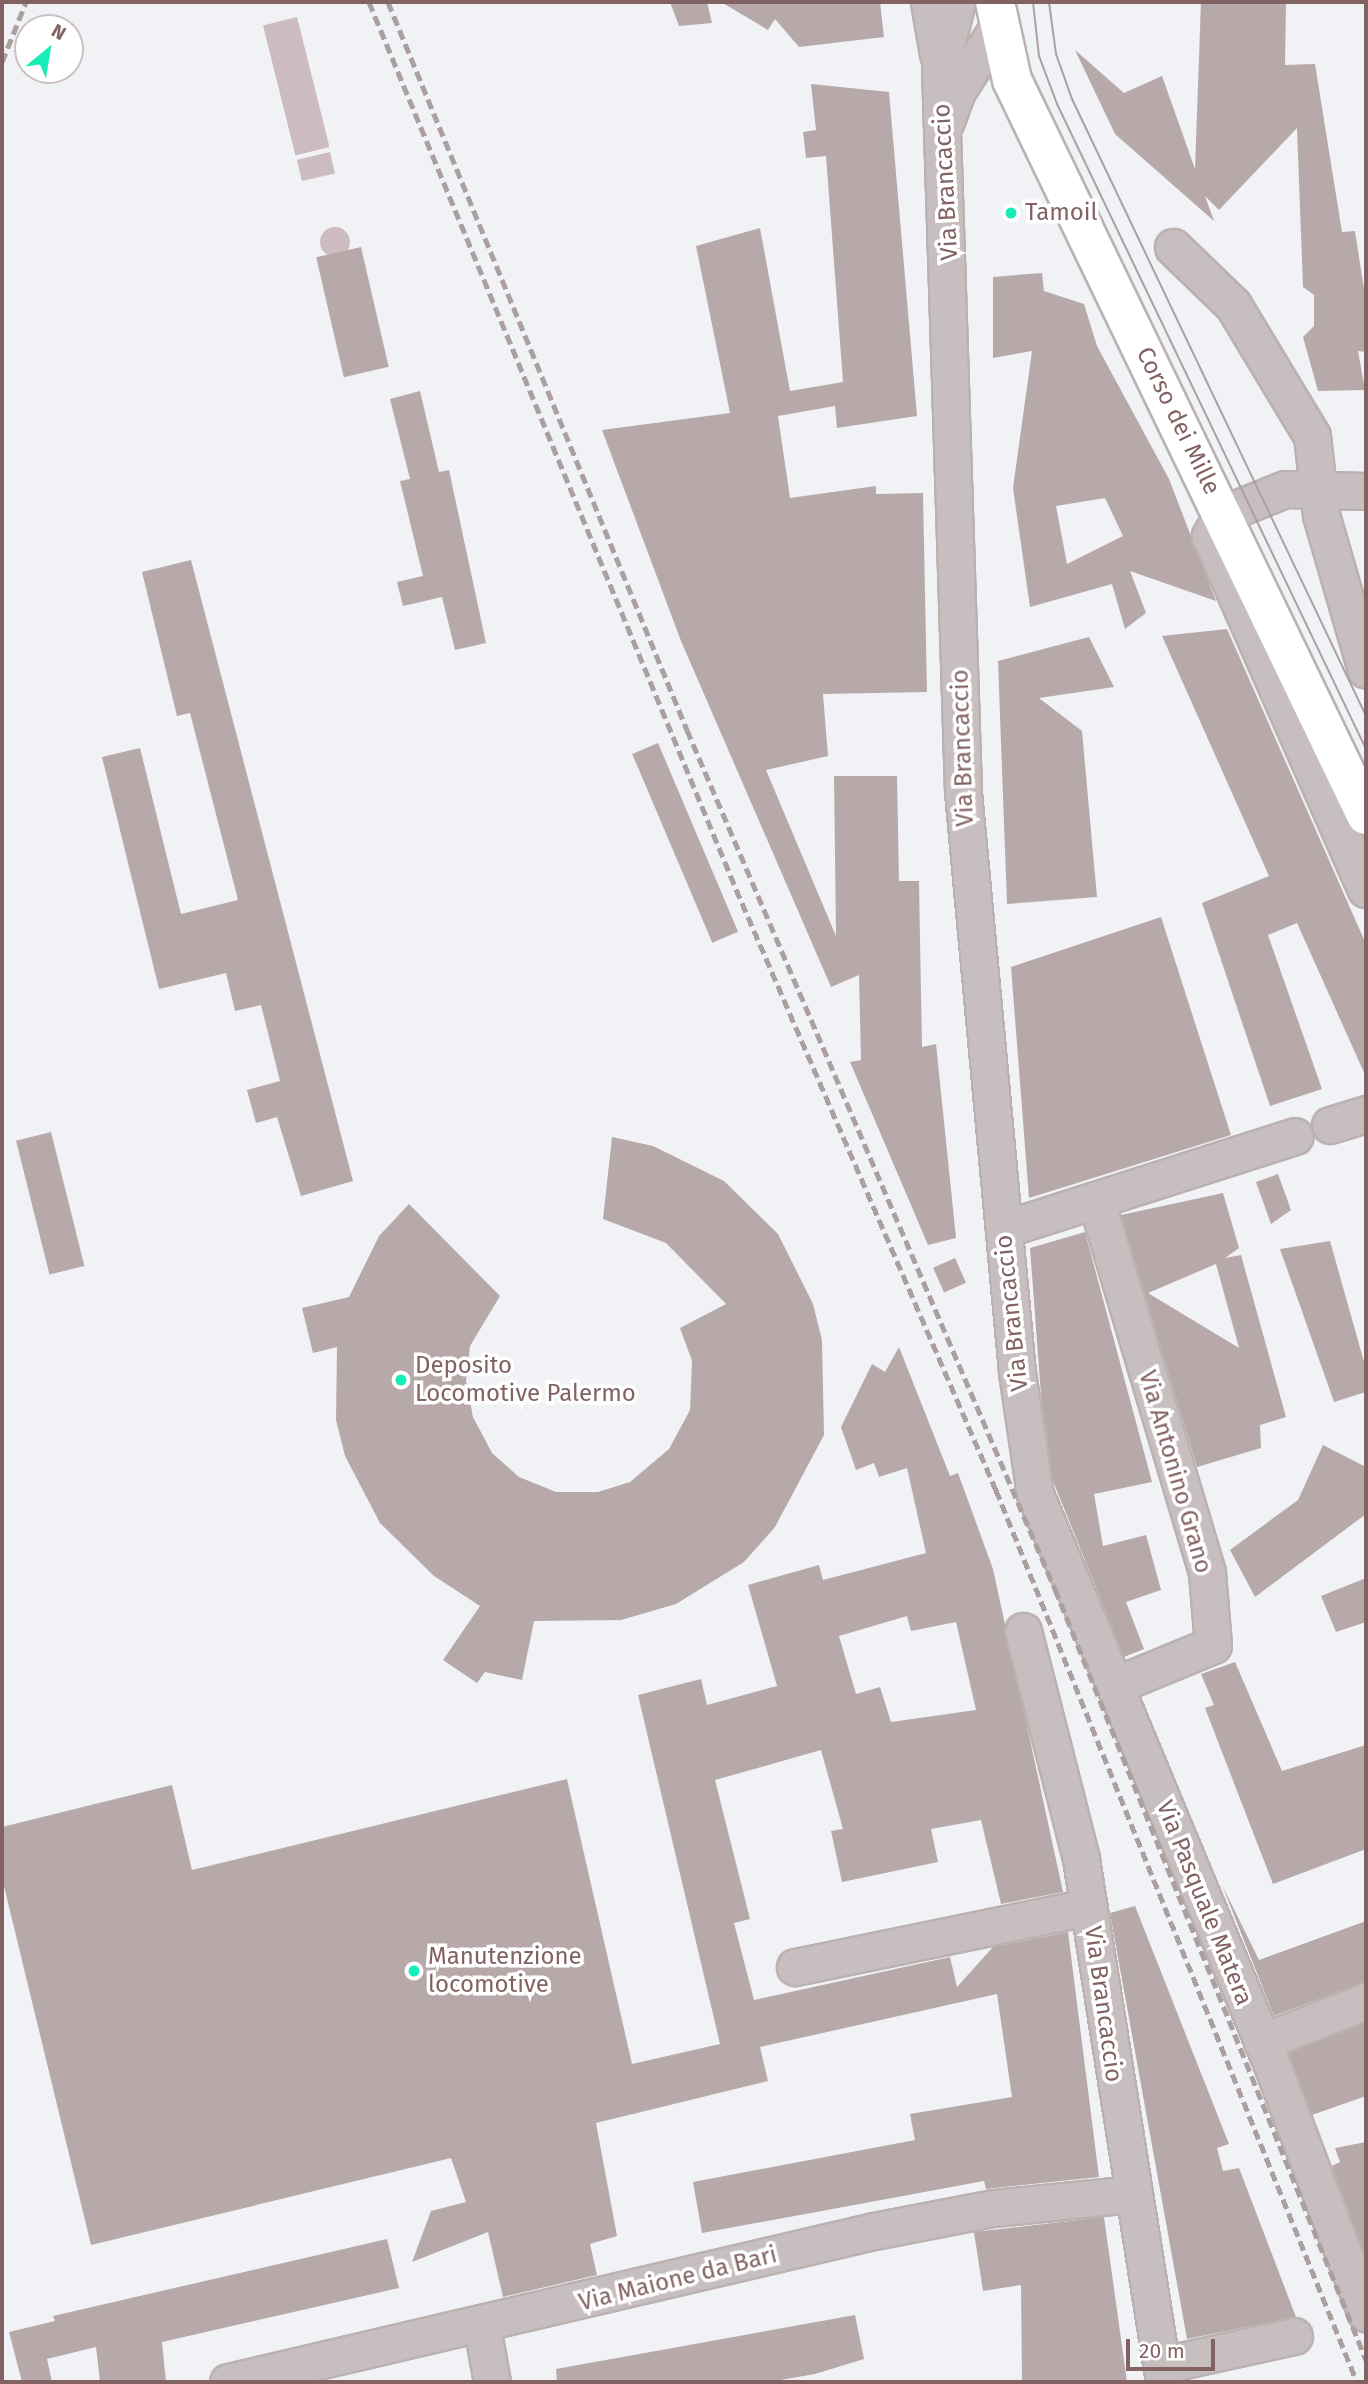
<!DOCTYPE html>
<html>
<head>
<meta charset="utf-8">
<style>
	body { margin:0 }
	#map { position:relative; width:1368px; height:2384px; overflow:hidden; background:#f0f2f5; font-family:"Fira Sans",sans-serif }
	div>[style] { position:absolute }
	.water>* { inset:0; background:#cdbcbf; transform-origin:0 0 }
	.round { border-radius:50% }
	.building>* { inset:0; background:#b7a9aa; transform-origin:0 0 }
	.roads { filter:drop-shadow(2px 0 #bbb1b1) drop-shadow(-2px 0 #bbb1b1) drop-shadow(0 2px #bbb1b1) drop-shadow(0 -2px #bbb1b1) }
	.street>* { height:35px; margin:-17.5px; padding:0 17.5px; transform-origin:17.5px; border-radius:17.5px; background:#c7bfbf }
	.secondary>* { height:38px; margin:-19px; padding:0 19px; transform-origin:19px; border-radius:19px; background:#fff }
	.tram>* { height:2px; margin:-1px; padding:0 1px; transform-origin:1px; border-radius:1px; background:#ac9fa0 }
	.rail>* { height:5px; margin-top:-2.5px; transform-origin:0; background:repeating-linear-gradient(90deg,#ac9fa0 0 10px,transparent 0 15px) }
	.dots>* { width:19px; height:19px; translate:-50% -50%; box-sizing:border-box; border:4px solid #fff; border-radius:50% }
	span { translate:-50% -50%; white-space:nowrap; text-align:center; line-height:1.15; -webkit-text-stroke:7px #fff; paint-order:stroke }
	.street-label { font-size:24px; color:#836263 }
	.poi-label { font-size:24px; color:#836263 }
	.left { translate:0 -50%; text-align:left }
	.frame { position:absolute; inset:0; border:4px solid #836263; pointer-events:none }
	.north { position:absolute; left:14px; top:14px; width:70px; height:70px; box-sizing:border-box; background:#fff; border:2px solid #cdc0c1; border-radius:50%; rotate:30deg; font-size:19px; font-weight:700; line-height:28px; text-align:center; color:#836263 }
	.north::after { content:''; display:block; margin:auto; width:24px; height:32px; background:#18edb9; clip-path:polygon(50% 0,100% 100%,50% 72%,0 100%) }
	.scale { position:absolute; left:1126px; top:2339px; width:89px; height:32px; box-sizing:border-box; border:4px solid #836263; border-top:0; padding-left:9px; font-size:21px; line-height:24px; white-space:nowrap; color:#836263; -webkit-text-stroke:5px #fff; paint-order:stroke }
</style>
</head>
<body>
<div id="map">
	<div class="water">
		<i style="left:297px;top:17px;width:134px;height:35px;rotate:76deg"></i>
		<i style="left:330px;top:152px;width:22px;height:34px;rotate:77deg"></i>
		<i class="round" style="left:320px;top:227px;width:30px;height:30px"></i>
	</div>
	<div class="building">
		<i style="clip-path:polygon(670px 2px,707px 2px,712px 23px,679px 26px)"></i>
		<i style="clip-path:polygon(721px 2px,880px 2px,884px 37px,799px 47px,775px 19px,768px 30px)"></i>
		<i style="clip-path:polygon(1201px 2px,1286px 2px,1285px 65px,1315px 64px,1342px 232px,1355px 231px,1366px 302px,1366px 352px,1358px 351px,1365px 390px,1318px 391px,1303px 337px,1314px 326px,1314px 295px,1303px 287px,1297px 128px,1219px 210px,1205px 196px,1214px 221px,1115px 134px,1075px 50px,1124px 93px,1162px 76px,1195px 169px)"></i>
		<i style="clip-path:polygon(811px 84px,889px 92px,917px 416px,837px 428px,835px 406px,778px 416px,790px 498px,876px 486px,876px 494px,923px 493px,927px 692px,823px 694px,828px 756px,766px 770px,836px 936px,834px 776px,897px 776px,899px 881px,919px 881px,922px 1047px,936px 1044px,956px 1238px,928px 1245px,850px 1062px,861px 1060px,859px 975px,831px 987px,681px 641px,602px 430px,730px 413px,696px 246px,760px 228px,790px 391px,843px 382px,826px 156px,806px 158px,803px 132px,816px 130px)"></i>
		<i style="left:361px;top:247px;width:123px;height:46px;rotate:77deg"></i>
		<i style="clip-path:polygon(evenodd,1042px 273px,1044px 291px,1084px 304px,1097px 346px,1169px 479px,1216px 601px,1130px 571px,1146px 613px,1125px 629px,1112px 584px,1030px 607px,1013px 488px,1032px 351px,993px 358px,993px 277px,1042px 273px,1105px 498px,1123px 536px,1067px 564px,1056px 506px,1105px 498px)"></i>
		<i style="clip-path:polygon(420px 391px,439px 472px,449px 470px,486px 643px,455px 650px,442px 597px,403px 606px,397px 582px,423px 576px,400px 481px,410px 479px,390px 399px)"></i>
		<i style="clip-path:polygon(191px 560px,353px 1181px,301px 1196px,277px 1117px,256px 1123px,247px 1090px,280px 1081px,261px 1005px,235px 1011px,226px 973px,159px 989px,102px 757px,140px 748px,181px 914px,238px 900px,190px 713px,177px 716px,142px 572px)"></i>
		<i style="clip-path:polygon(1227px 629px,1366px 944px,1366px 1077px,1297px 923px,1268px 935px,1322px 1089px,1270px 1106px,1202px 903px,1269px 876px,1162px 636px)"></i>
		<i style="clip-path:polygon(1089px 637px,1114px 687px,1039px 698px,1082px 731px,1097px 897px,1007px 904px,998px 661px)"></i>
		<i style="left:658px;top:743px;width:205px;height:28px;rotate:67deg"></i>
		<i style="clip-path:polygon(1161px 917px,1231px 1135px,1029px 1198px,1011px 967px)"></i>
		<i style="left:51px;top:1132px;width:138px;height:36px;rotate:76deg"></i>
		<i style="clip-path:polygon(612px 1137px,653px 1146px,724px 1181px,778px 1234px,813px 1304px,822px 1340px,824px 1435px,775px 1527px,744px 1562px,676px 1604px,621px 1620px,534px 1621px,522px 1680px,485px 1672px,477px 1683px,443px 1660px,480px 1606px,434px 1576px,380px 1523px,345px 1456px,336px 1420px,337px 1347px,313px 1353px,302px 1308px,349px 1297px,379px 1236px,409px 1204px,500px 1296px,470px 1346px,466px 1381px,473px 1417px,492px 1453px,519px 1477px,556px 1492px,598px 1492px,630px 1482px,669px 1449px,690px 1410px,692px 1361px,680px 1328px,726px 1304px,666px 1243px,603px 1219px)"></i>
		<i style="clip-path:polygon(1278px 1174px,1291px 1210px,1271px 1224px,1256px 1182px)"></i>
		<i style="clip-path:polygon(evenodd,1223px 1193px,1239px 1248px,1225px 1258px,1241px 1255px,1286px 1417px,1260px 1425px,1261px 1448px,1197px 1467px,1121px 1215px,1223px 1193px,1216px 1264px,1239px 1348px,1148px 1293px,1216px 1264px)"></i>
		<i style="clip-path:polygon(1085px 1232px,1152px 1482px,1094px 1494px,1103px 1546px,1146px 1535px,1161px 1590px,1126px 1602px,1144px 1649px,1124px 1657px,1053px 1481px,1041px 1395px,1030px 1248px)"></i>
		<i style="clip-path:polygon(1330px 1241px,1366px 1369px,1366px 1392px,1334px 1402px,1280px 1249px)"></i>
		<i style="left:955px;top:1258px;width:27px;height:24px;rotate:66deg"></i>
		<i style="clip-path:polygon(evenodd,899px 1347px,950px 1476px,958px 1473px,993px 1569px,1063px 1892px,1001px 1904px,981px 1820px,931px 1829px,938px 1862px,842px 1882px,831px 1831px,843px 1829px,821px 1750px,715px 1780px,750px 1919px,734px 1923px,754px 2000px,950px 1957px,957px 1987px,993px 1947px,1068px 1932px,1099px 2177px,986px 2189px,984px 2181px,702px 2233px,693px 2182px,915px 2140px,910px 2114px,1012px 2097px,997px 1994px,760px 2047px,768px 2081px,596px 2123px,617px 2236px,590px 2244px,597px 2275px,503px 2297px,488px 2232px,412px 2262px,431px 2211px,466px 2202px,451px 2158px,91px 2245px,2px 1878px,2px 1827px,172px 1785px,192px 1870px,567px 1779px,632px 2064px,720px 2044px,638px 1695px,701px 1679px,707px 1705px,777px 1686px,748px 1585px,819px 1565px,823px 1580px,926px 1553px,907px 1468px,879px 1477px,874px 1463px,856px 1470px,841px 1427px,872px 1364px,885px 1372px,899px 1347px,907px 1616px,911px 1631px,956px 1622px,976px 1710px,891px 1722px,880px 1687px,856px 1694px,839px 1636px,907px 1616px)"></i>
		<i style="clip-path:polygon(1323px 1445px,1366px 1467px,1366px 1514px,1255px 1597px,1230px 1550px,1298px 1500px)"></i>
		<i style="clip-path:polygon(1366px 1578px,1366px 1622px,1336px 1632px,1321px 1596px)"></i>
		<i style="clip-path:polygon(1235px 1662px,1282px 1771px,1366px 1745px,1366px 1849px,1273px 1884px,1205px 1708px,1214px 1705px,1201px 1674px)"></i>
		<i style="clip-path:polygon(1222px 1885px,1259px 1960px,1366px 1921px,1366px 1981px,1274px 2016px)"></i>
		<i style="clip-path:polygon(1135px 1906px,1229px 2144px,1217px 2148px,1223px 2171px,1239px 2168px,1296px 2317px,1187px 2339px,1110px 1913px)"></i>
		<i style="clip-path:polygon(1366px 2023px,1366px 2096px,1312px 2115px,1289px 2053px)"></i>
		<i style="clip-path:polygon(1366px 2142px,1366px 2258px,1332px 2166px,1340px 2162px,1335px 2148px)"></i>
		<i style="clip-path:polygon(1104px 2217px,1127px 2382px,1022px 2382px,1021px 2285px,983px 2291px,974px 2232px)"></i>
		<i style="clip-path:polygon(387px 2239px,399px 2288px,162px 2342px,166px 2382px,100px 2382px,96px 2347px,47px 2359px,52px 2382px,22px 2382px,9px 2332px,55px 2321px,53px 2316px)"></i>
		<i style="clip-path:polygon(855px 2315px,864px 2359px,815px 2374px,769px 2382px,557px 2382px,556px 2369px)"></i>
	</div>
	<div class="roads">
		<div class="street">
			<i style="left:929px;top:2px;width:53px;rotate:80.2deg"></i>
			<i style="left:957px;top:2px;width:68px;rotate:104.4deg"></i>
			<i style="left:940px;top:68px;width:724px;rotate:88.18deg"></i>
			<i style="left:963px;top:792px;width:583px;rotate:84.68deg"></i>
			<i style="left:1017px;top:1372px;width:123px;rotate:81.6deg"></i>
			<i style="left:1035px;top:1494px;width:615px;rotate:67.44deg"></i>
			<i style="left:1271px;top:2062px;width:269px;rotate:69.3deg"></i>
			<i style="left:946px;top:121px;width:32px;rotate:-70deg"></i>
			<i style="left:957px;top:91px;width:80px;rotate:-57.3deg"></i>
			<i style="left:1173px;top:247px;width:83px;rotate:44deg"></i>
			<i style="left:1233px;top:305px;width:153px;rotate:58.9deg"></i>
			<i style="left:1312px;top:436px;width:80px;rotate:83.5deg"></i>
			<i style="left:1321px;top:515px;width:161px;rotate:73.8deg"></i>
			<i style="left:1366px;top:491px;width:81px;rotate:-178.6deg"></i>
			<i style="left:1285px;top:489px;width:67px;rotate:158deg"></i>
			<i style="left:1223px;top:514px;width:26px;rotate:121deg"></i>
			<i style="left:1210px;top:536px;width:386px;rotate:66.2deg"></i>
			<i style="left:1330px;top:1125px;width:38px;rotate:-17deg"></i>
			<i style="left:1096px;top:1200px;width:389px;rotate:73.4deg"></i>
			<i style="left:1207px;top:1573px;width:72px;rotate:85.2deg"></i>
			<i style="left:1213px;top:1645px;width:105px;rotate:157.6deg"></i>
			<i style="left:1004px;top:1229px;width:305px;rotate:-17.7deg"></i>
			<i style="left:1023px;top:1631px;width:235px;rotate:75.7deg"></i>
			<i style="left:1081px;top:1859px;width:530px;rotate:80.98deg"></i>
			<i style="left:795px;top:1967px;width:299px;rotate:-11.6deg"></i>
			<i style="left:1262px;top:2042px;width:112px;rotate:-21.5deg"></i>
			<i style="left:482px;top:2327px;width:56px;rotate:79.7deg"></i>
			<i style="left:1162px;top:2365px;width:135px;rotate:-12.4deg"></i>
			<i style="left:228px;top:2382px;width:663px;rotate:-13.16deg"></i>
			<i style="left:874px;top:2231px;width:122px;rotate:-10.9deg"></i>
			<i style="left:994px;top:2208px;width:138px;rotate:-5.8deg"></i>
		</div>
		<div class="secondary">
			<i style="left:995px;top:2px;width:80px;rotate:77.7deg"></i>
			<i style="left:1012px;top:80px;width:816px;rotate:64.28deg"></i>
		</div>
	</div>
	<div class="tram">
		<i style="left:1033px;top:2px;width:54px;rotate:83.7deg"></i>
		<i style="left:1039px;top:56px;width:51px;rotate:69.4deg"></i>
		<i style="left:1057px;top:104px;width:715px;rotate:64.4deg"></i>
		<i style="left:1049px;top:2px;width:52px;rotate:82.3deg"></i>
		<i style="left:1056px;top:54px;width:48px;rotate:70.4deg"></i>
		<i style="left:1072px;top:99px;width:683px;rotate:64.52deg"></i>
	</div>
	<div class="rail">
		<i style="left:369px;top:2px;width:960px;rotate:67.52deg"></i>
		<i style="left:736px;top:889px;width:655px;rotate:66.61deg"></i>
		<i style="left:996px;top:1490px;width:962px;rotate:67.97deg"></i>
		<i style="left:388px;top:2px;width:787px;rotate:67.67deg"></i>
		<i style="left:687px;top:730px;width:935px;rotate:66.81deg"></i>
		<i style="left:1055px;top:1589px;width:831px;rotate:68.03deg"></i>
		<i style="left:2px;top:62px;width:65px;rotate:-68.2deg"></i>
	</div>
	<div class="dots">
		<i style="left:1011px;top:213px;background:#18edb9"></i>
		<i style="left:401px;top:1380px;background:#18edb9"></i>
		<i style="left:414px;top:1971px;background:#18edb9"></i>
	</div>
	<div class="street-label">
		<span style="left:946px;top:182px;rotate:-93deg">Via Brancaccio</span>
		<span style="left:1178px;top:421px;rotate:64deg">Corso dei Mille</span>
		<span style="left:963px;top:748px;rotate:-92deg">Via Brancaccio</span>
		<span style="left:1012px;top:1313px;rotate:-96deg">Via Brancaccio</span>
		<span style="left:1175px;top:1472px;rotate:74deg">Via Antonino Grano</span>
		<span style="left:1204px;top:1903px;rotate:68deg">Via Pasquale Matera</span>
		<span style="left:1103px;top:2004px;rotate:82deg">Via Brancaccio</span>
		<span style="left:678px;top:2279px;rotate:-14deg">Via Maione da Bari</span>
	</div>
	<div class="poi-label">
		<span class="left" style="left:1025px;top:213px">Tamoil</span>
		<span class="left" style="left:415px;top:1380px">Deposito<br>Locomotive Palermo</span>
		<span class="left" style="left:428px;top:1971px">Manutenzione<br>locomotive</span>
	</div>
	<div class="frame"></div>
	<div class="north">N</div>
	<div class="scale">20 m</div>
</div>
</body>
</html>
